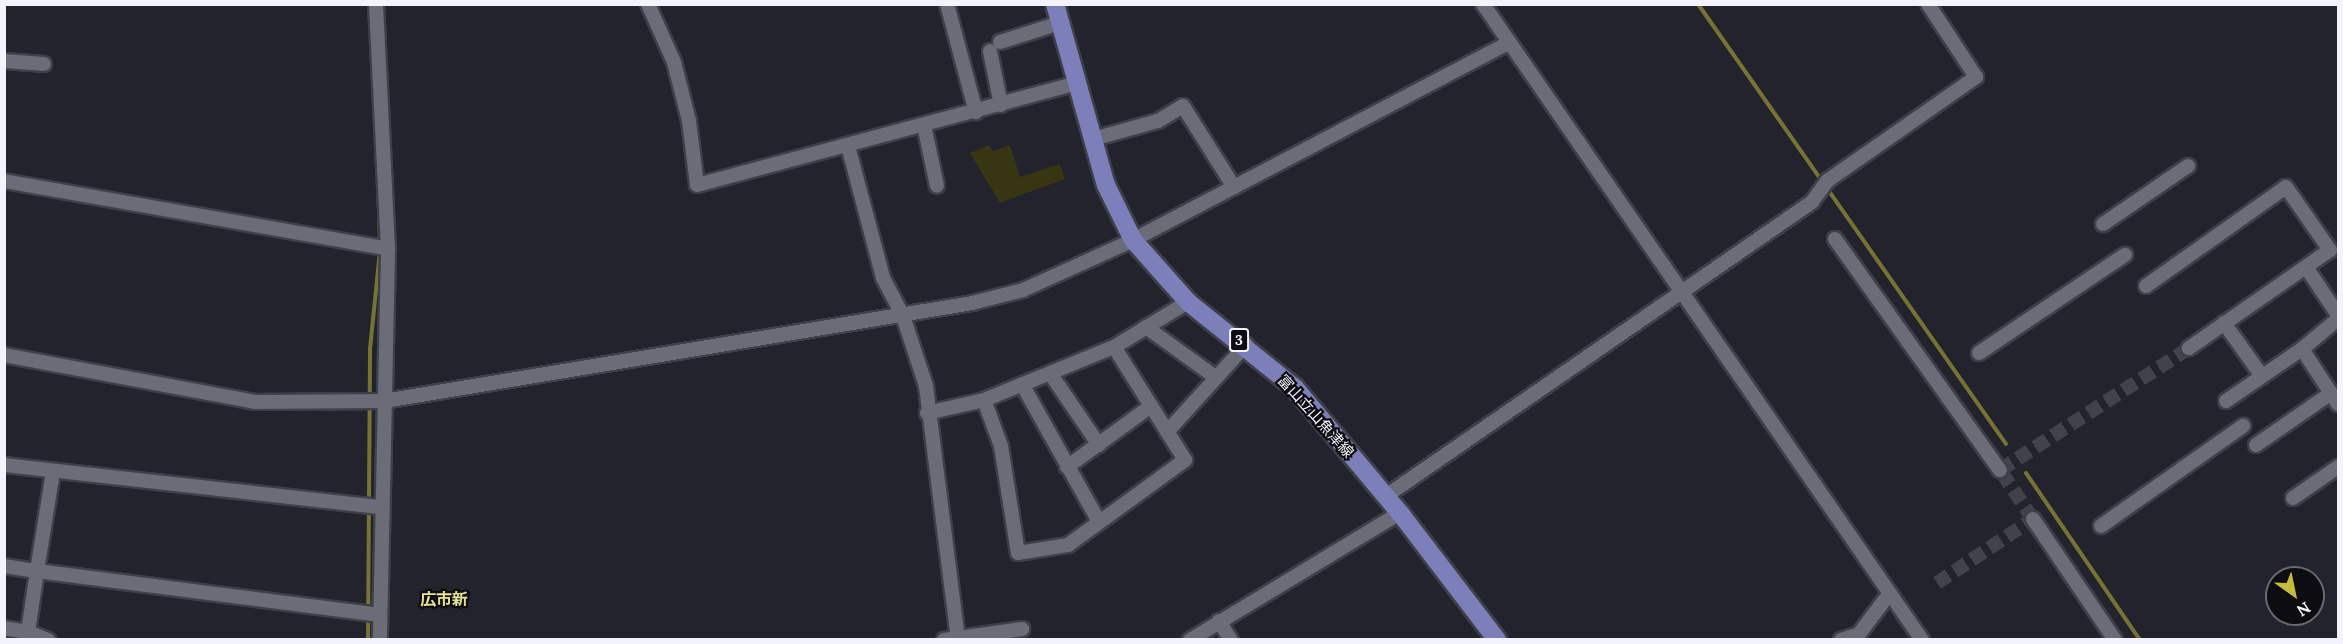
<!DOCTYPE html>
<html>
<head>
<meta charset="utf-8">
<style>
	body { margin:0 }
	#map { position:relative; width:2343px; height:644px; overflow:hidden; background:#22232d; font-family:Lora,"Noto Sans JP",serif }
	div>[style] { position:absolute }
	.green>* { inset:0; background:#373512 }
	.stream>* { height:4px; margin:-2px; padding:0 2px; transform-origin:2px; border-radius:2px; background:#777332 }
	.minor-tunnel>* { height:14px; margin-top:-7px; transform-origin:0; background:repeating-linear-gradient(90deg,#41424c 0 14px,transparent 0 21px) }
	.roads { filter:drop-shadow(2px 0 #3e3f48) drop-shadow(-2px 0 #3e3f48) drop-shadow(0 2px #3e3f48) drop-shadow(0 -2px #3e3f48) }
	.minor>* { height:14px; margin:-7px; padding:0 7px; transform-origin:7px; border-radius:7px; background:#6a6c78 }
	.major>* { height:18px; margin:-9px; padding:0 9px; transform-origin:9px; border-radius:9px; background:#7c7fb9 }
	span { translate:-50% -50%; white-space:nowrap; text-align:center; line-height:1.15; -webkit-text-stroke:4.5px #0c0c11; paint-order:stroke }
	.shield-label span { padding:2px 4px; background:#0c0c11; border:2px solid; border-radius:4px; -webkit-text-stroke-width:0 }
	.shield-label { font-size:14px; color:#f3f4fb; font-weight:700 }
	.street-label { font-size:15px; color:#f3f4fb }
	.neighbourhood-label { font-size:16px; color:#e6e293; font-weight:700 }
	.frame { position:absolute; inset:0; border:6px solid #f3f4fb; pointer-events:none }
	.north { position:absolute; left:2265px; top:566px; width:60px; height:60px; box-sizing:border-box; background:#0c0c11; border:2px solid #68696f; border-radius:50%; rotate:147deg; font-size:16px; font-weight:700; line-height:24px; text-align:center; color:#f3f4fb }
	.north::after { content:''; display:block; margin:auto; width:21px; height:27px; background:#c5bc3d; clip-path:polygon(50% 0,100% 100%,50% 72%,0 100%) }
</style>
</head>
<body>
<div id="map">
	<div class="green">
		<i style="clip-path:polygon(989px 145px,993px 151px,1010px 145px,1020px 177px,1060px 164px,1065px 179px,1000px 203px,970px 153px)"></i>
	</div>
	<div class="stream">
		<i style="left:1698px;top:4px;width:537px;rotate:55.01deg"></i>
		<i style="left:378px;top:179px;width:64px;rotate:88.2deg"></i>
		<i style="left:2026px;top:473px;width:202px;rotate:55.7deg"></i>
		<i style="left:368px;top:640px;width:291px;rotate:-89.6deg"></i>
		<i style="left:370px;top:349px;width:99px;rotate:-84.2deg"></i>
	</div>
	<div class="minor-tunnel">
		<i style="left:1937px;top:583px;width:115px;rotate:-33.7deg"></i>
		<i style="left:2033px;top:519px;width:59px;rotate:-124deg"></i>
		<i style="left:2000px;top:470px;width:225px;rotate:-32.8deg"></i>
	</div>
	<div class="roads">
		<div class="minor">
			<i style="left:376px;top:4px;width:248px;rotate:87.2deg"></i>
			<i style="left:388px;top:252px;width:388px;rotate:91.2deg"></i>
			<i style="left:648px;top:4px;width:64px;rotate:65.9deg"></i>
			<i style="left:674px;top:62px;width:61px;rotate:75.7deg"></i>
			<i style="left:689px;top:121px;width:64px;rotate:82.9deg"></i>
			<i style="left:697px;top:185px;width:393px;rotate:-15deg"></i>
			<i style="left:947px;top:4px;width:112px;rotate:75deg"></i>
			<i style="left:1483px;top:4px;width:773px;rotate:55.38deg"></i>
			<i style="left:1000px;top:42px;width:63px;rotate:-17.6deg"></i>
			<i style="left:990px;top:51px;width:55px;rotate:78.5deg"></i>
			<i style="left:4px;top:61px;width:40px;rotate:4.3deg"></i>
			<i style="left:924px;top:125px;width:62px;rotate:78deg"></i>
			<i style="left:1093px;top:139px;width:67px;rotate:-15.5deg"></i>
			<i style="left:1158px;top:121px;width:29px;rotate:-31deg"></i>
			<i style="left:1183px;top:106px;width:96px;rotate:57.8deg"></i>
			<i style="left:848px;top:146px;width:137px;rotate:75.1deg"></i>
			<i style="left:883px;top:278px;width:43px;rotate:62.2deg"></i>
			<i style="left:903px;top:316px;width:74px;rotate:71.8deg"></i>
			<i style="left:926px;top:386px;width:256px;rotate:82.8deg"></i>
			<i style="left:4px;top:181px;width:390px;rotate:10deg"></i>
			<i style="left:2103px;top:224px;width:103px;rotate:-34.3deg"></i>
			<i style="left:1835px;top:239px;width:284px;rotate:54.5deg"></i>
			<i style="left:2306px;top:267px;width:58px;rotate:56.3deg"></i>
			<i style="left:2146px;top:286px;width:171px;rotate:-35.3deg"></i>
			<i style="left:2286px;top:187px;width:77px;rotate:55.1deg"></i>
			<i style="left:2330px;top:250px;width:172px;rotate:145.2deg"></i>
			<i style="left:2224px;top:323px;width:65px;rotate:54.4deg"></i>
			<i style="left:1146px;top:327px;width:85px;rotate:35.9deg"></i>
			<i style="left:2302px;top:349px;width:47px;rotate:-39.8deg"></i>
			<i style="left:1979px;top:353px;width:176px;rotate:-33.9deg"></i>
			<i style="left:4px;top:355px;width:254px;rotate:10.6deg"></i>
			<i style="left:254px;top:402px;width:130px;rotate:-0.4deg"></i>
			<i style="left:384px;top:401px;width:596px;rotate:-9.46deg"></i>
			<i style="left:972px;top:303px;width:53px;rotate:-14.3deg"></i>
			<i style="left:1023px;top:290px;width:121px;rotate:-24.4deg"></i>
			<i style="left:1133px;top:240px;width:424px;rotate:-27.7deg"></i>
			<i style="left:1050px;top:373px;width:87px;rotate:55.8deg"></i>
			<i style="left:1022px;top:384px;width:158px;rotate:60.8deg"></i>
			<i style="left:984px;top:400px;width:49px;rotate:69.7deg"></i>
			<i style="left:1001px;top:446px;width:108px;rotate:81deg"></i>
			<i style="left:1018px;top:553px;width:51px;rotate:-9.1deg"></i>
			<i style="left:1068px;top:545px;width:145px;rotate:-36deg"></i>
			<i style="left:1185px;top:460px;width:133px;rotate:-122.1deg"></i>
			<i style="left:2226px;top:401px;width:92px;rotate:-34.4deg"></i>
			<i style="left:2302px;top:349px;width:66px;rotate:56.8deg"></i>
			<i style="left:927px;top:413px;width:58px;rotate:-12.8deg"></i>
			<i style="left:984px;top:400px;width:140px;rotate:-22.2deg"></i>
			<i style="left:1114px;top:347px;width:87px;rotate:-31.3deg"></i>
			<i style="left:1167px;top:432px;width:118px;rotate:-47.8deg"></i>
			<i style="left:2256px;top:445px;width:91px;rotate:-34.7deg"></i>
			<i style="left:4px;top:465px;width:379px;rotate:6.4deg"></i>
			<i style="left:1067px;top:467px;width:104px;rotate:-36deg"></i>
			<i style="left:53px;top:472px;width:100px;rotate:99.2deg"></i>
			<i style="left:37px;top:571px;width:346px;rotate:7.3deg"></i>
			<i style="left:1386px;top:496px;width:518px;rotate:-34.61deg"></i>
			<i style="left:1812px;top:202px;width:26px;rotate:-54deg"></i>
			<i style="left:1827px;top:181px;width:182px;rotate:-34.9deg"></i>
			<i style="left:1976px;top:77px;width:87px;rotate:-123.3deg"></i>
			<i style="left:2293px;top:498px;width:55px;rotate:-34.6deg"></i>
			<i style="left:2033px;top:519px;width:146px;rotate:55.9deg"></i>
			<i style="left:2101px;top:526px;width:174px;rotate:-35.2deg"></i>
			<i style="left:4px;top:566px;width:33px;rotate:9deg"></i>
			<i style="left:37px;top:571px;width:62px;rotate:98.4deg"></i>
			<i style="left:28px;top:632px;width:24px;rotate:-171deg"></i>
			<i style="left:1219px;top:621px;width:22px;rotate:58deg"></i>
			<i style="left:28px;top:632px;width:22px;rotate:22deg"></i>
			<i style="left:944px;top:640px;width:79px;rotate:-8deg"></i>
			<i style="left:1190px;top:640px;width:245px;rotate:-31.2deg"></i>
			<i style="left:1841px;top:640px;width:19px;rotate:-18deg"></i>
			<i style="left:1859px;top:634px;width:51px;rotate:-52.9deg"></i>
		</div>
		<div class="major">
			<i style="left:1055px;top:4px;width:188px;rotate:74.3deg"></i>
			<i style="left:1106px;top:185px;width:61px;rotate:63.9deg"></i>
			<i style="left:1133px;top:240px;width:83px;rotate:48.4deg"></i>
			<i style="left:1188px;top:302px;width:137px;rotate:38.8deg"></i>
			<i style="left:1295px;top:388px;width:163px;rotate:50deg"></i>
			<i style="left:1400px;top:513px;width:160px;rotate:52.6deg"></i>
		</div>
	</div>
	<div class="shield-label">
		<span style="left:1239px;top:340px">3</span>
	</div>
	<div class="street-label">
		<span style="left:1316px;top:416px;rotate:48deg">富山立山魚津線</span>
	</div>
	<div class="neighbourhood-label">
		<span style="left:444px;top:599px">広市新</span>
	</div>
	<div class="frame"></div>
	<div class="north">N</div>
</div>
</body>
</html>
